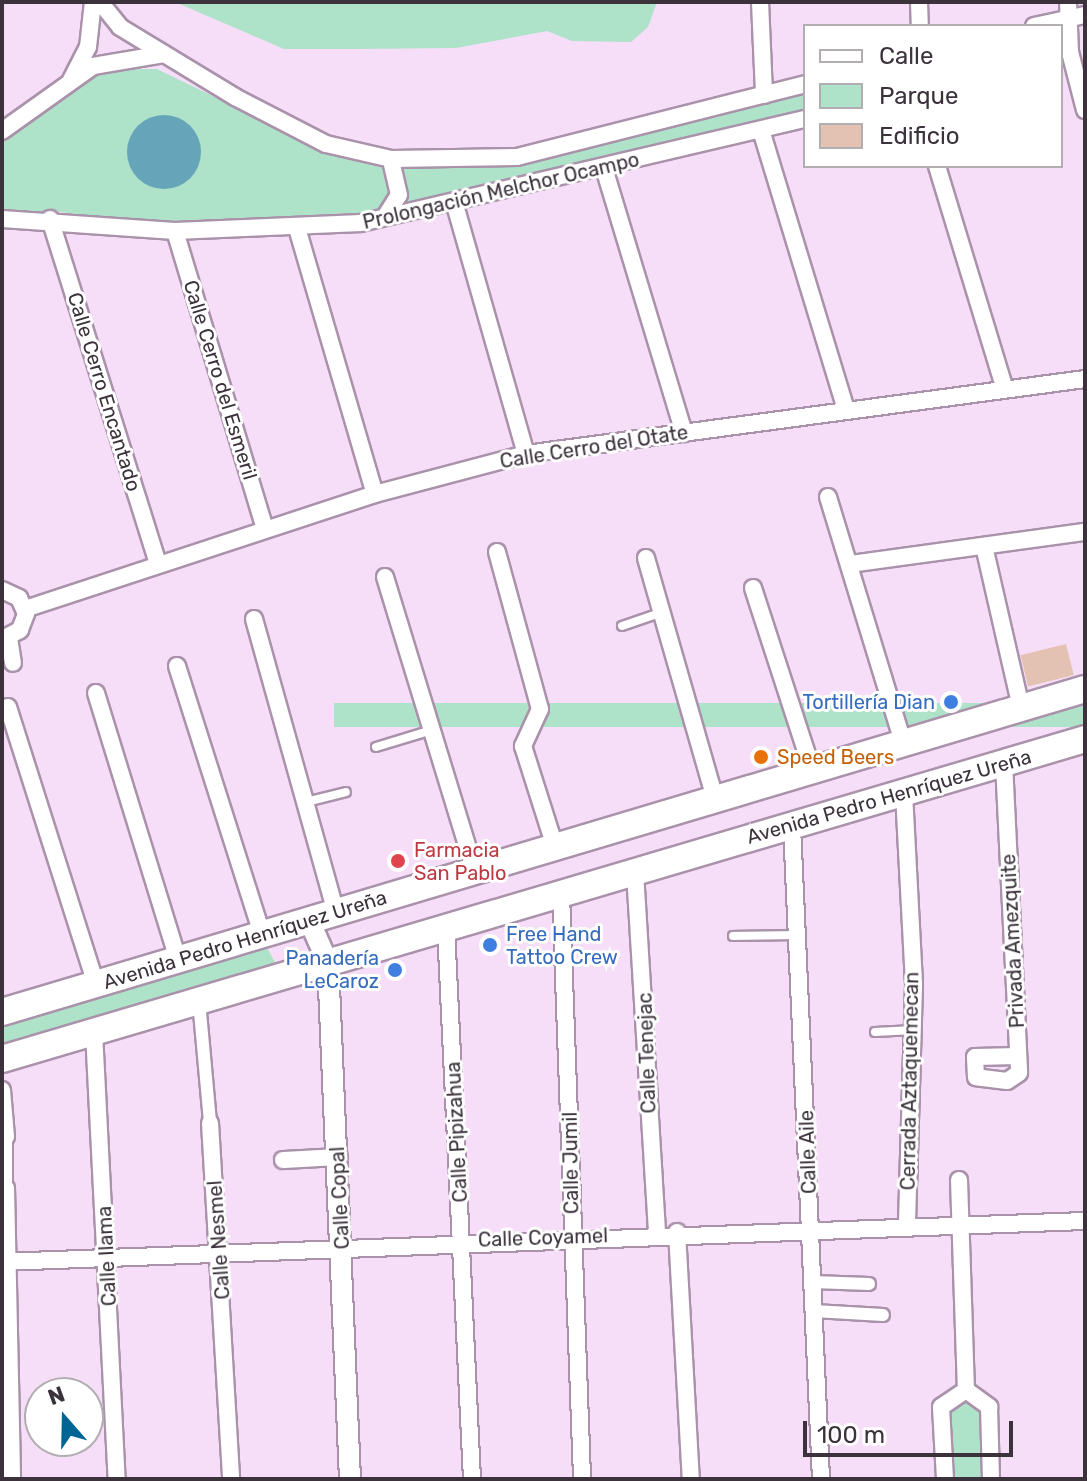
<!DOCTYPE html>
<html>
<head>
<meta charset="utf-8">
<style>
	body { margin:0 }
	#map { position:relative; width:1087px; height:1481px; overflow:hidden; background:#f7def8; font-family:Rubik,sans-serif }
	div>[style] { position:absolute }
	.green>* { inset:0; background:#aee2c9; transform-origin:0 0 }
	.water>* { inset:0; background:#65a4b9 }
	.round { border-radius:50% }
	.building>* { inset:0; background:#e4c2b3; transform-origin:0 0 }
	.roads { filter:drop-shadow(2px 0 #a992aa) drop-shadow(-2px 0 #a992aa) drop-shadow(0 2px #a992aa) drop-shadow(0 -2px #a992aa) }
	.service>* { height:8px; margin:-4px; padding:0 4px; transform-origin:4px; border-radius:4px; background:#fff }
	.pedestrian>* { height:12px; margin:-6px; padding:0 6px; transform-origin:6px; border-radius:6px; background:#fff }
	.minor>* { height:16px; margin:-8px; padding:0 8px; transform-origin:8px; border-radius:8px; background:#fff }
	.tertiary>* { height:20px; margin:-10px; padding:0 10px; transform-origin:10px; border-radius:10px; background:#fff }
	.primary>* { height:26px; margin:-13px; padding:0 13px; transform-origin:13px; border-radius:13px; background:#fff }
	.dots>* { width:22px; height:22px; translate:-50% -50%; box-sizing:border-box; border:4px solid #fff; border-radius:50% }
	span { translate:-50% -50%; white-space:nowrap; text-align:center; line-height:1.15; -webkit-text-stroke:6px #fff; paint-order:stroke }
	.street-label { font-size:20px; color:#3b323c }
	.shop-label { font-size:20px; color:#366cbe }
	.right { translate:-100% -50%; text-align:right }
	.left { translate:0 -50%; text-align:left }
	.food-label { font-size:20px; color:#c56008 }
	.health-label { font-size:20px; color:#be3a42 }
	.frame { position:absolute; inset:0; border:4px solid #3b323c; pointer-events:none }
	.legend { position:absolute; left:803px; top:24px; width:260px; height:144px; box-sizing:border-box; background:#fff; border:2px solid #b1adb1; margin:0; padding:10px 14px; list-style:none; font-size:24px; color:#3b323c }
	.legend li { display:flex; align-items:center; gap:16px; height:40px }
	.legend b { width:40px; border:2px solid #b1adb1 }
	.north { position:absolute; left:24px; top:1377px; width:80px; height:80px; box-sizing:border-box; background:#fff; border:2px solid #b1adb1; border-radius:50%; rotate:340deg; font-size:22px; font-weight:700; line-height:32px; text-align:center; color:#3b323c }
	.north::after { content:''; display:block; margin:auto; width:28px; height:36px; background:#006594; clip-path:polygon(50% 0,100% 100%,50% 72%,0 100%) }
	.scale { position:absolute; left:803px; top:1421px; width:210px; height:36px; box-sizing:border-box; border:4px solid #3b323c; border-top:0; padding-left:10px; font-size:24px; line-height:28px; white-space:nowrap; color:#3b323c; -webkit-text-stroke:6px #fff; paint-order:stroke }
</style>
</head>
<body>
<div id="map">
	<div class="green">
		<i style="clip-path:polygon(175px 2px,657px 2px,648px 27px,631px 42px,572px 41px,547px 31px,456px 48px,358px 49px,284px 49px)"></i>
		<i style="clip-path:polygon(114px 69px,157px 69px,326px 151px,520px 161px,805px 84px,805px 115px,366px 216px,175px 226px,52px 211px,2px 213px,2px 143px,76px 85px)"></i>
		<i style="left:1085px;top:703px;width:24px;height:751px;rotate:90deg"></i>
		<i style="clip-path:polygon(266px 946px,276px 964px,2px 1053px,2px 1027px)"></i>
		<i style="clip-path:polygon(964px 1396px,983px 1409px,983px 1479px,951px 1479px,948px 1412px)"></i>
	</div>
	<div class="water">
		<i class="round" style="left:127px;top:115px;width:74px;height:74px"></i>
	</div>
	<div class="building">
		<i style="left:1066px;top:644px;width:32px;height:47px;rotate:76deg"></i>
	</div>
	<div class="roads">
		<div class="service">
			<i style="left:622px;top:626px;width:40px;rotate:-18.9deg"></i>
			<i style="left:376px;top:747px;width:59px;rotate:-16.9deg"></i>
			<i style="left:306px;top:802px;width:41px;rotate:-14deg"></i>
			<i style="left:733px;top:936px;width:62px;rotate:-0.9deg"></i>
			<i style="left:875px;top:1032px;width:39px;rotate:-3deg"></i>
		</div>
		<div class="pedestrian">
			<i style="left:199px;top:1001px;width:122px;rotate:84.8deg"></i>
			<i style="left:6px;top:1188px;width:51px;rotate:-90deg"></i>
			<i style="left:813px;top:1282px;width:56px;rotate:2deg"></i>
			<i style="left:814px;top:1311px;width:69px;rotate:3.3deg"></i>
		</div>
		<div class="minor">
			<i style="left:100px;top:2px;width:32px;rotate:51deg"></i>
			<i style="left:120px;top:27px;width:135px;rotate:31.3deg"></i>
			<i style="left:235px;top:97px;width:102px;rotate:27.3deg"></i>
			<i style="left:326px;top:144px;width:67px;rotate:13deg"></i>
			<i style="left:391px;top:159px;width:126px;rotate:-0.9deg"></i>
			<i style="left:517px;top:157px;width:297px;rotate:-14.2deg"></i>
			<i style="left:760px;top:2px;width:93px;rotate:87.5deg"></i>
			<i style="left:919px;top:2px;width:24px;rotate:88deg"></i>
			<i style="left:1068px;top:2px;width:50px;rotate:87.7deg"></i>
			<i style="left:1070px;top:52px;width:60px;rotate:75.5deg"></i>
			<i style="left:1034px;top:26px;width:52px;rotate:-12.2deg"></i>
			<i style="left:71px;top:80px;width:37px;rotate:-63deg"></i>
			<i style="left:88px;top:47px;width:45px;rotate:-83.7deg"></i>
			<i style="left:761px;top:130px;width:292px;rotate:73.1deg"></i>
			<i style="left:2px;top:131px;width:112px;rotate:-35.5deg"></i>
			<i style="left:93px;top:66px;width:72px;rotate:-9.6deg"></i>
			<i style="left:937px;top:166px;width:231px;rotate:73.1deg"></i>
			<i style="left:604px;top:168px;width:277px;rotate:73.2deg"></i>
			<i style="left:455px;top:205px;width:259px;rotate:74.1deg"></i>
			<i style="left:385px;top:217px;width:26px;rotate:-58deg"></i>
			<i style="left:399px;top:195px;width:37px;rotate:-103deg"></i>
			<i style="left:2px;top:219px;width:173px;rotate:4deg"></i>
			<i style="left:175px;top:231px;width:186px;rotate:-2.5deg"></i>
			<i style="left:361px;top:223px;width:456px;rotate:-13.2deg"></i>
			<i style="left:50px;top:219px;width:362px;rotate:72.6deg"></i>
			<i style="left:297px;top:228px;width:277px;rotate:73.7deg"></i>
			<i style="left:175px;top:231px;width:311px;rotate:73.2deg"></i>
			<i style="left:828px;top:497px;width:257px;rotate:73deg"></i>
			<i style="left:984px;top:546px;width:166px;rotate:77.1deg"></i>
			<i style="left:497px;top:552px;width:163px;rotate:74.7deg"></i>
			<i style="left:540px;top:709px;width:41px;rotate:114.7deg"></i>
			<i style="left:523px;top:746px;width:106px;rotate:72.4deg"></i>
			<i style="left:646px;top:558px;width:251px;rotate:74deg"></i>
			<i style="left:850px;top:564px;width:237px;rotate:-7.8deg"></i>
			<i style="left:385px;top:577px;width:307px;rotate:73deg"></i>
			<i style="left:753px;top:588px;width:191px;rotate:72deg"></i>
			<i style="left:2px;top:590px;width:19px;rotate:25deg"></i>
			<i style="left:19px;top:598px;width:17px;rotate:66deg"></i>
			<i style="left:26px;top:614px;width:17px;rotate:111deg"></i>
			<i style="left:20px;top:630px;width:20px;rotate:153deg"></i>
			<i style="left:25px;top:609px;width:368px;rotate:-18.2deg"></i>
			<i style="left:375px;top:494px;width:156px;rotate:-14.8deg"></i>
			<i style="left:526px;top:454px;width:564px;rotate:-7.64deg"></i>
			<i style="left:254px;top:619px;width:304px;rotate:74.4deg"></i>
			<i style="left:9px;top:638px;width:25px;rotate:81deg"></i>
			<i style="left:177px;top:666px;width:281px;rotate:72.4deg"></i>
			<i style="left:96px;top:693px;width:278px;rotate:72.9deg"></i>
			<i style="left:8px;top:707px;width:291px;rotate:72.4deg"></i>
			<i style="left:1004px;top:763px;width:310px;rotate:87.2deg"></i>
			<i style="left:1019px;top:1073px;width:14px;rotate:146deg"></i>
			<i style="left:1007px;top:1081px;width:31px;rotate:-173deg"></i>
			<i style="left:976px;top:1077px;width:20px;rotate:-93deg"></i>
			<i style="left:975px;top:1057px;width:43px;rotate:-1.3deg"></i>
			<i style="left:904px;top:793px;width:193px;rotate:87deg"></i>
			<i style="left:914px;top:986px;width:240px;rotate:91.7deg"></i>
			<i style="left:792px;top:826px;width:654px;rotate:87.46deg"></i>
			<i style="left:635px;top:872px;width:362px;rotate:86.5deg"></i>
			<i style="left:561px;top:894px;width:585px;rotate:87.94deg"></i>
			<i style="left:446px;top:928px;width:552px;rotate:87.3deg"></i>
			<i style="left:94px;top:1032px;width:448px;rotate:87.1deg"></i>
			<i style="left:2px;top:1090px;width:47px;rotate:85.1deg"></i>
			<i style="left:210px;top:1123px;width:357px;rotate:86.6deg"></i>
			<i style="left:283px;top:1160px;width:56px;rotate:-3.1deg"></i>
			<i style="left:959px;top:1180px;width:210px;rotate:88.1deg"></i>
			<i style="left:6px;top:1188px;width:291px;rotate:88.8deg"></i>
			<i style="left:677px;top:1232px;width:247px;rotate:86.8deg"></i>
			<i style="left:2px;top:1262px;width:1084px;rotate:-2.17deg"></i>
			<i style="left:966px;top:1390px;width:29px;rotate:36deg"></i>
			<i style="left:989px;top:1407px;width:72px;rotate:88.4deg"></i>
			<i style="left:945px;top:1479px;width:72px;rotate:-93.2deg"></i>
			<i style="left:941px;top:1407px;width:30px;rotate:-34deg"></i>
		</div>
		<div class="tertiary">
			<i style="left:309px;top:920px;width:47px;rotate:66.2deg"></i>
			<i style="left:328px;top:963px;width:516px;rotate:87.56deg"></i>
		</div>
		<div class="primary">
			<i style="left:2px;top:1012px;width:1130px;rotate:-16.61deg"></i>
			<i style="left:2px;top:1059px;width:1129px;rotate:-16.46deg"></i>
		</div>
	</div>
	<div class="dots">
		<i style="left:951px;top:702px;background:#3f7fe0"></i>
		<i style="left:761px;top:757px;background:#e8710a"></i>
		<i style="left:398px;top:861px;background:#e0444e"></i>
		<i style="left:490px;top:945px;background:#3f7fe0"></i>
		<i style="left:395px;top:970px;background:#3f7fe0"></i>
	</div>
	<div class="street-label">
		<span style="left:501px;top:191px;rotate:-13deg">Prolongación Melchor Ocampo</span>
		<span style="left:220px;top:380px;rotate:73deg">Calle Cerro del Esmeril</span>
		<span style="left:104px;top:392px;rotate:73deg">Calle Cerro Encantado</span>
		<span style="left:594px;top:447px;rotate:-9deg">Calle Cerro del Otate</span>
		<span style="left:889px;top:797px;rotate:-16deg">Avenida Pedro Henríquez Ureña</span>
		<span style="left:245px;top:940px;rotate:-17deg">Avenida Pedro Henríquez Ureña</span>
		<span style="left:1013px;top:941px;rotate:-93deg">Privada Amezquite</span>
		<span style="left:647px;top:1053px;rotate:-92deg">Calle Tenejac</span>
		<span style="left:910px;top:1081px;rotate:-89deg">Cerrada Aztaquemecan</span>
		<span style="left:457px;top:1132px;rotate:-93deg">Calle Pipizahua</span>
		<span style="left:808px;top:1152px;rotate:-92deg">Calle Aile</span>
		<span style="left:571px;top:1163px;rotate:-91deg">Calle Jumil</span>
		<span style="left:340px;top:1198px;rotate:-93deg">Calle Copal</span>
		<span style="left:543px;top:1238px;rotate:-2deg">Calle Coyamel</span>
		<span style="left:219px;top:1240px;rotate:-94deg">Calle Nesmel</span>
		<span style="left:107px;top:1256px;rotate:-93deg">Calle Ilama</span>
	</div>
	<div class="shop-label">
		<span class="right" style="left:935px;top:702px">Tortillería Dian</span>
		<span class="left" style="left:506px;top:946px">Free Hand<br>Tattoo Crew</span>
		<span class="right" style="left:379px;top:970px">Panadería<br>LeCaroz</span>
	</div>
	<div class="food-label">
		<span class="left" style="left:777px;top:757px">Speed Beers</span>
	</div>
	<div class="health-label">
		<span class="left" style="left:414px;top:862px">Farmacia<br>San Pablo</span>
	</div>
	<div class="frame"></div>
	<ul class="legend">
	<li><b style="height:10px;background:#fff"></b>Calle</li>
	<li><b style="height:22px;background:#aee2c9"></b>Parque</li>
	<li><b style="height:22px;background:#e4c2b3"></b>Edificio</li>
	</ul>
	<div class="north">N</div>
	<div class="scale">100 m</div>
</div>
</body>
</html>
